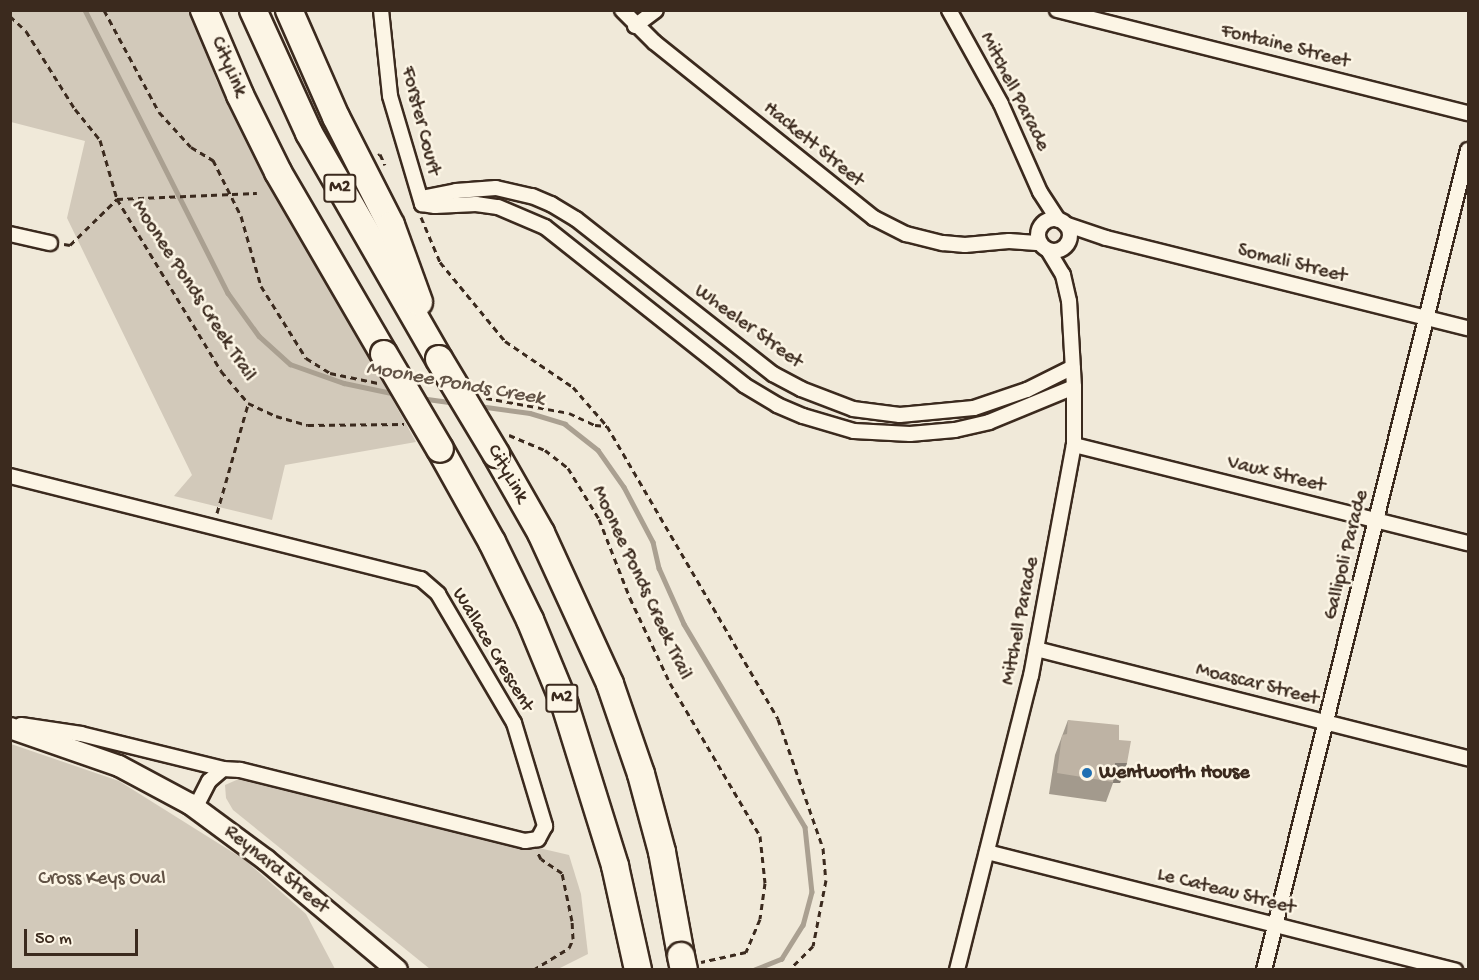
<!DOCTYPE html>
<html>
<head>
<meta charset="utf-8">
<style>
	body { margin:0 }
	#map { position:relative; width:1479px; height:980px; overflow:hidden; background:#f0e9d9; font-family:"Gochi Hand",sans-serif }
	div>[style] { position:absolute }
	.green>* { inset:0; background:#d2c9ba }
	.stream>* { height:4.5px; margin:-2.25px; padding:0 2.25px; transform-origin:2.25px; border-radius:2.25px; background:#aaa091 }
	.path>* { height:3px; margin-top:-1.5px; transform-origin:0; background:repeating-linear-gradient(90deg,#3b2a1e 0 6px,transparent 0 10.5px) }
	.roads { filter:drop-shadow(2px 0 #3b2a1e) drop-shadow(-2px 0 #3b2a1e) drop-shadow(0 2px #3b2a1e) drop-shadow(0 -2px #3b2a1e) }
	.street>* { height:14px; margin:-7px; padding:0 7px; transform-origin:7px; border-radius:7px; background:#fcf5e5 }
	.street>.ring { margin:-7px; padding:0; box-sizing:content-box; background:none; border:14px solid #fcf5e5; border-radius:50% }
	.secondary>* { height:20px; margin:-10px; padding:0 10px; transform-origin:10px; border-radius:10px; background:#fcf5e5 }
	.highway>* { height:26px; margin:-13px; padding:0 13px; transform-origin:13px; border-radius:13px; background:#fcf5e5 }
	.bridges { filter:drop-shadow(2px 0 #3b2a1e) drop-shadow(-2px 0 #3b2a1e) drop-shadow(0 2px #3b2a1e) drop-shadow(0 -2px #3b2a1e) }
	.highway-bridge>* { height:26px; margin:-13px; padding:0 13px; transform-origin:13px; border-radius:13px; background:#fcf5e5 }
	.wall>* { inset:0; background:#a39a8d }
	.shaded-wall>* { inset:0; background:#857d73 }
	.building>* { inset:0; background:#beb3a4 }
	.dots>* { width:16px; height:16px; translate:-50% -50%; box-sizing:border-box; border:3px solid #fcf5e5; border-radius:50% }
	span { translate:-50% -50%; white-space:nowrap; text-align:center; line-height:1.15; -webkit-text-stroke:5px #fcf5e5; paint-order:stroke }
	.shield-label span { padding:2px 4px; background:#fcf5e5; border:2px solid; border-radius:4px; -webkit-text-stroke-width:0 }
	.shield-label { font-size:18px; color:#3b2a1e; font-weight:700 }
	.street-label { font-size:20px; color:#3b2a1e }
	.poi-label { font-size:20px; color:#3b2a1e; font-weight:700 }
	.left { translate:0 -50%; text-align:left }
	.park-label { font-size:20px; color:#615245 }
	.water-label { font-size:21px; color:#625346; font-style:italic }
	.frame { position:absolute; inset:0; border:12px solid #3b2a1e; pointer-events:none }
	.scale { position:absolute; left:24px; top:929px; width:114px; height:27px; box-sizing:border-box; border:3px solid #3b2a1e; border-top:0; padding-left:8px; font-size:18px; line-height:21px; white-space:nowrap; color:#3b2a1e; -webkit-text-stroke:4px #fcf5e5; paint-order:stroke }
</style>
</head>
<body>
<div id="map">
	<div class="green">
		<i style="clip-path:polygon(10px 11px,191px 11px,217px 82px,416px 442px,285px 465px,272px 520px,174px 496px,192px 475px,67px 218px,85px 141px,11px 122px)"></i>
		<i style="clip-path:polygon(11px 744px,119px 781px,245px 860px,306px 914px,335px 969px,11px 969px)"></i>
		<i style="clip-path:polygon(241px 778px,569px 855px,581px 894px,588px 954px,558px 969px,430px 969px,233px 810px,226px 798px,225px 785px)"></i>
	</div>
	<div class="stream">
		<i style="left:85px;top:10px;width:317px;rotate:63.2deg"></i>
		<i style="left:228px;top:293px;width:53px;rotate:54.2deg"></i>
		<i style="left:259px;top:336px;width:42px;rotate:42.1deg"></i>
		<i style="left:290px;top:364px;width:57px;rotate:19.4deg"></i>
		<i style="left:344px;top:383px;width:53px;rotate:11.9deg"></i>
		<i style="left:420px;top:398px;width:36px;rotate:8deg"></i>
		<i style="left:479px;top:406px;width:51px;rotate:7.8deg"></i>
		<i style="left:530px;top:413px;width:37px;rotate:17deg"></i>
		<i style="left:565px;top:424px;width:42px;rotate:38.2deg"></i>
		<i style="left:598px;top:450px;width:45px;rotate:54.9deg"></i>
		<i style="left:624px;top:487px;width:62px;rotate:62.2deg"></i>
		<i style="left:653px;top:542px;width:27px;rotate:77deg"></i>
		<i style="left:659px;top:568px;width:61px;rotate:65.9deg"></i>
		<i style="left:684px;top:624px;width:236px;rotate:59.2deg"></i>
		<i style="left:805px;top:827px;width:65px;rotate:83.9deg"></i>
		<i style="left:812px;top:892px;width:34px;rotate:105deg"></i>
		<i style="left:803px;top:925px;width:40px;rotate:122deg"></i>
		<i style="left:782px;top:959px;width:29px;rotate:158deg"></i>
	</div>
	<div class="path">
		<i style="left:104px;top:10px;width:116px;rotate:61.7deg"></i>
		<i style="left:159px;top:112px;width:47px;rotate:47.6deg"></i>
		<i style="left:191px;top:147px;width:26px;rotate:31deg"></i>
		<i style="left:213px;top:160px;width:63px;rotate:63.4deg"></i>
		<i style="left:241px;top:216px;width:73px;rotate:74.1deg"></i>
		<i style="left:261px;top:286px;width:85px;rotate:58deg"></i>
		<i style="left:306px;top:358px;width:28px;rotate:32deg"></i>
		<i style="left:330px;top:373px;width:49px;rotate:11.8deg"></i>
		<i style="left:10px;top:16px;width:22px;rotate:43deg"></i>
		<i style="left:26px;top:31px;width:92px;rotate:57.9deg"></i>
		<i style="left:75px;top:109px;width:40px;rotate:51deg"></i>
		<i style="left:100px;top:140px;width:61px;rotate:73.9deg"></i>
		<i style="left:117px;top:199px;width:201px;rotate:58.8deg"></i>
		<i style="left:221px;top:371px;width:42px;rotate:49.8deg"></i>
		<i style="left:248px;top:403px;width:31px;rotate:25deg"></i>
		<i style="left:276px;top:416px;width:33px;rotate:16deg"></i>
		<i style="left:308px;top:425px;width:96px;rotate:-0.6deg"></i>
		<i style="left:378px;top:155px;width:2px;rotate:-27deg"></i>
		<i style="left:380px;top:154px;width:12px;rotate:66deg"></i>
		<i style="left:421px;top:217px;width:49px;rotate:67.1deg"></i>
		<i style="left:440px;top:262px;width:102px;rotate:50.6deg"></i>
		<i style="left:505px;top:341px;width:82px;rotate:34.1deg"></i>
		<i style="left:573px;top:387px;width:52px;rotate:48.9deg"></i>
		<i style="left:607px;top:426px;width:339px;rotate:59.7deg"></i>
		<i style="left:778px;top:719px;width:137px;rotate:70.8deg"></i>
		<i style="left:823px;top:848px;width:32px;rotate:85deg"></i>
		<i style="left:826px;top:880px;width:67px;rotate:101.1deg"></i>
		<i style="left:813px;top:946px;width:34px;rotate:135deg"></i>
		<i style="left:64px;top:244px;width:6px;rotate:9deg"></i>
		<i style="left:70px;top:245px;width:66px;rotate:-44.4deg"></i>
		<i style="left:117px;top:199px;width:140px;rotate:-2.5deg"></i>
		<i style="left:486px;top:398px;width:84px;rotate:10.2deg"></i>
		<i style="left:569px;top:413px;width:29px;rotate:25deg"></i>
		<i style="left:595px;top:425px;width:12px;rotate:5deg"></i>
		<i style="left:509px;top:435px;width:39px;rotate:23deg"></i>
		<i style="left:545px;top:450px;width:29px;rotate:38deg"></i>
		<i style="left:568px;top:468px;width:60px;rotate:58.7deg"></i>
		<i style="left:599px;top:519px;width:85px;rotate:68.6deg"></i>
		<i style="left:630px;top:598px;width:94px;rotate:64.8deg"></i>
		<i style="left:670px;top:683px;width:178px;rotate:59.5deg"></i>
		<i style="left:760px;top:836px;width:47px;rotate:83.9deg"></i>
		<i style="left:765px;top:883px;width:36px;rotate:98deg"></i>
		<i style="left:760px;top:919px;width:36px;rotate:113deg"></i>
		<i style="left:746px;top:952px;width:46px;rotate:167.5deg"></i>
		<i style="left:217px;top:513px;width:113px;rotate:-74.1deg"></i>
		<i style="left:533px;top:970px;width:42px;rotate:-31.4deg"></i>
		<i style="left:569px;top:948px;width:10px;rotate:-66deg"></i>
		<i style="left:573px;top:939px;width:18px;rotate:-93deg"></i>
		<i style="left:572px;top:921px;width:49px;rotate:-101.8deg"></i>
		<i style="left:562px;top:873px;width:25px;rotate:-146deg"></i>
		<i style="left:541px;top:859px;width:7px;rotate:-117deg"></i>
	</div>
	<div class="roads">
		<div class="street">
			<i style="left:381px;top:10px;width:86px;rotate:84deg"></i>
			<i style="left:390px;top:96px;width:113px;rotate:73.5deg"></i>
			<i style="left:422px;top:204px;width:13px;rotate:9deg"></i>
			<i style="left:435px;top:206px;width:41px;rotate:-2.8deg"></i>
			<i style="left:476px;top:204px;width:22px;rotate:8deg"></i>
			<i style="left:498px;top:207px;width:51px;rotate:23.1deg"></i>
			<i style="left:545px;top:227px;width:254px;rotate:38.4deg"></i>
			<i style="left:744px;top:385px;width:39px;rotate:31deg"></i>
			<i style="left:777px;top:405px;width:28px;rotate:23deg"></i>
			<i style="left:803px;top:416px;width:53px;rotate:16.4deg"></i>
			<i style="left:854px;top:431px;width:56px;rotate:3.1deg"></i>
			<i style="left:910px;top:434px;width:45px;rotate:-5.1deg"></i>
			<i style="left:955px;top:430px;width:35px;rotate:-13deg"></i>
			<i style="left:989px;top:422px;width:92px;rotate:-22.4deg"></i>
			<i style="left:622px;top:10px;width:45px;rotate:45deg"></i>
			<i style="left:654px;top:42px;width:282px;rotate:38.7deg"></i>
			<i style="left:874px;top:218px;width:36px;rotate:27deg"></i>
			<i style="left:906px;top:234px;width:38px;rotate:14deg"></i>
			<i style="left:943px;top:243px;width:22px;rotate:5deg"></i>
			<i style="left:965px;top:245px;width:44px;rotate:-5.2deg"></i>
			<i style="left:1009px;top:241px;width:31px;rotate:4deg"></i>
			<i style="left:949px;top:10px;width:107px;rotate:61deg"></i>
			<i style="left:1001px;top:104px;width:96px;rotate:66.1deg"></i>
			<i style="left:1040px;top:192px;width:33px;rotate:57deg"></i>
			<i style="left:1057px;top:10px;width:424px;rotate:14.1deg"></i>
			<i style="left:635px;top:26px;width:26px;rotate:-37deg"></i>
			<i style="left:421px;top:198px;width:36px;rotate:-11deg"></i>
			<i style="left:456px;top:191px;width:40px;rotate:-4.3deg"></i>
			<i style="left:496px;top:188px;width:37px;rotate:13deg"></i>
			<i style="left:532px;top:196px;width:21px;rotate:23deg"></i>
			<i style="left:551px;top:204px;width:29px;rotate:31deg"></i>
			<i style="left:576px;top:219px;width:251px;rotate:38.2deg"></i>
			<i style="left:773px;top:374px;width:32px;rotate:28deg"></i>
			<i style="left:801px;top:389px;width:56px;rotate:21deg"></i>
			<i style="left:853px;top:409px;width:47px;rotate:7.3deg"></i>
			<i style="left:900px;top:415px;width:74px;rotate:-5.4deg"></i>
			<i style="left:974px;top:408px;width:56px;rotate:-18.8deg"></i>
			<i style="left:1027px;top:390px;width:51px;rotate:-26.6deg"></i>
			<i class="ring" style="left:1038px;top:219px;width:18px;height:18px"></i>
			<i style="left:1065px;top:224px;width:43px;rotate:18.9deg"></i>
			<i style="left:1106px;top:238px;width:373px;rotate:14deg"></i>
			<i style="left:10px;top:234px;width:41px;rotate:12.7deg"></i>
			<i style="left:1074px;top:445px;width:406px;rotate:14deg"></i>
			<i style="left:10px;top:476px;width:424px;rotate:14.1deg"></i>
			<i style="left:421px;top:579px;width:23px;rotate:41deg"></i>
			<i style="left:438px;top:594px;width:150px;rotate:59.5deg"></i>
			<i style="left:514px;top:723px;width:108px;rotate:73.2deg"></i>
			<i style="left:545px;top:826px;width:15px;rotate:118deg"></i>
			<i style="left:538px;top:839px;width:13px;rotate:171deg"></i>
			<i style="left:525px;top:841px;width:294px;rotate:-166deg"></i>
			<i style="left:240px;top:770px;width:17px;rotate:-177deg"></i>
			<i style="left:223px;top:769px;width:18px;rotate:139deg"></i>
			<i style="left:209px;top:781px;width:29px;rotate:117deg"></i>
			<i style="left:1036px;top:649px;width:446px;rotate:14.2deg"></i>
			<i style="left:21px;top:725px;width:61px;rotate:8.5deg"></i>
			<i style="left:81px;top:734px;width:146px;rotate:13.8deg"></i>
			<i style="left:987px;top:852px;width:483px;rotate:14.2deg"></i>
			<i style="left:957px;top:970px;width:303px;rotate:-75.9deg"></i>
			<i style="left:1031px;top:676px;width:235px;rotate:-79.5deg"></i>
			<i style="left:1074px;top:445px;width:58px;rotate:-90deg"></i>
			<i style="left:1074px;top:387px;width:86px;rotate:-93.3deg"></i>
			<i style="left:1069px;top:301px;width:27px;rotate:-103deg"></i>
			<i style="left:1063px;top:275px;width:29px;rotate:-121deg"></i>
			<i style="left:1264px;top:970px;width:845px;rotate:-76.03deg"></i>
		</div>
		<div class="secondary">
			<i style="left:10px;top:728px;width:115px;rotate:19.2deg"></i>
			<i style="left:119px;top:766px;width:81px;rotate:28.2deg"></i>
			<i style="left:190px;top:804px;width:94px;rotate:36.4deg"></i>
			<i style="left:266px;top:860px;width:171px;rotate:40deg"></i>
		</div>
		<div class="highway">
			<i style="left:204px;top:10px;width:92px;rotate:67deg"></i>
			<i style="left:240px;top:95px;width:86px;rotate:63.7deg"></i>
			<i style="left:278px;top:172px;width:211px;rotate:59.8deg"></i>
			<i style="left:253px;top:10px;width:135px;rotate:65.5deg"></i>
			<i style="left:309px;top:133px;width:261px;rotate:60.1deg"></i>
			<i style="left:289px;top:10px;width:117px;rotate:66.3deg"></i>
			<i style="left:336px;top:117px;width:121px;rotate:63deg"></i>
			<i style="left:391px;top:225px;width:82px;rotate:70deg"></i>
			<i style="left:440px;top:449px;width:107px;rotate:60.8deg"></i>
			<i style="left:492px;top:542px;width:87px;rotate:64deg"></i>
			<i style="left:530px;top:620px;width:92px;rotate:67.6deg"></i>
			<i style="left:565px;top:705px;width:169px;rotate:72.7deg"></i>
			<i style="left:615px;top:866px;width:107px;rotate:77.5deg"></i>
			<i style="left:496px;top:454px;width:91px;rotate:60.3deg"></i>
			<i style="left:541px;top:533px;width:166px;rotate:65.4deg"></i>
			<i style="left:610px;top:684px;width:95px;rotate:71deg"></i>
			<i style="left:641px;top:774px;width:81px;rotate:74.9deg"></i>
			<i style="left:662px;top:852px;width:106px;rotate:79.6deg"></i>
		</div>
	</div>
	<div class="bridges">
		<div class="highway-bridge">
			<i style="left:384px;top:354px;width:110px;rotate:59.5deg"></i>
			<i style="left:439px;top:359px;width:111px;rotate:59deg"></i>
			<i style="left:681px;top:956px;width:14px;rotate:78deg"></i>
		</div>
	</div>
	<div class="wall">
		<i style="clip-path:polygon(1068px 720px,1119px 740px,1127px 763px,1120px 783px,1113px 783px,1106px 802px,1049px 794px,1055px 755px)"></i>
	</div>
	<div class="shaded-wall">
		<i style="clip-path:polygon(1115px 763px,1127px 763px,1120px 783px,1113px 783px)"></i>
	</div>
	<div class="building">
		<i style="clip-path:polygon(1068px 720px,1119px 725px,1119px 740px,1131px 741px,1127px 763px,1115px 763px,1113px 782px,1057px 773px,1062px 735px,1067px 734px)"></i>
	</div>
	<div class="dots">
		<i style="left:1087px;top:773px;background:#1f6fb2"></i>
	</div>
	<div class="shield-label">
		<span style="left:340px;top:188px">M2</span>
		<span style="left:562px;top:698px">M2</span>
	</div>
	<div class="street-label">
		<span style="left:1285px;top:47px;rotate:14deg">Fontaine Street</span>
		<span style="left:228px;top:67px;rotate:67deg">CityLink</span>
		<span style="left:1014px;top:92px;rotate:63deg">Mitchell Parade</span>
		<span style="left:420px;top:121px;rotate:76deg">Forster Court</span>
		<span style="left:813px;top:145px;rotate:39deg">Hackett Street</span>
		<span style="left:1292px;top:264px;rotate:14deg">Somali Street</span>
		<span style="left:193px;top:291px;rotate:57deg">Moonee Ponds Creek Trail</span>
		<span style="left:748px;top:327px;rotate:36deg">Wheeler Street</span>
		<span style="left:507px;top:474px;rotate:60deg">CityLink</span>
		<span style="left:1276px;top:475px;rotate:14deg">Vaux Street</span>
		<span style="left:1347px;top:555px;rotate:-76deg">Gallipoli Parade</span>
		<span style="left:641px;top:583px;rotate:65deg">Moonee Ponds Creek Trail</span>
		<span style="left:1021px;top:621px;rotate:-79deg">Mitchell Parade</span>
		<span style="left:492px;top:650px;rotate:59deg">Wallace Crescent</span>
		<span style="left:1257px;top:685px;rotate:14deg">Moascar Street</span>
		<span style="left:276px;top:870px;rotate:39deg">Reynard Street</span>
		<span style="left:1226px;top:892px;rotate:14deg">Le Cateau Street</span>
	</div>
	<div class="poi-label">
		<span class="left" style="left:1099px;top:773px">Wentworth House</span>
	</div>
	<div class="park-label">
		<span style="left:102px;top:879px">Cross Keys Oval</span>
	</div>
	<div class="water-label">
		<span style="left:455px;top:385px;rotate:10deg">Moonee Ponds Creek</span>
	</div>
	<div class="frame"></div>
	<div class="scale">50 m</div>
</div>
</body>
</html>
